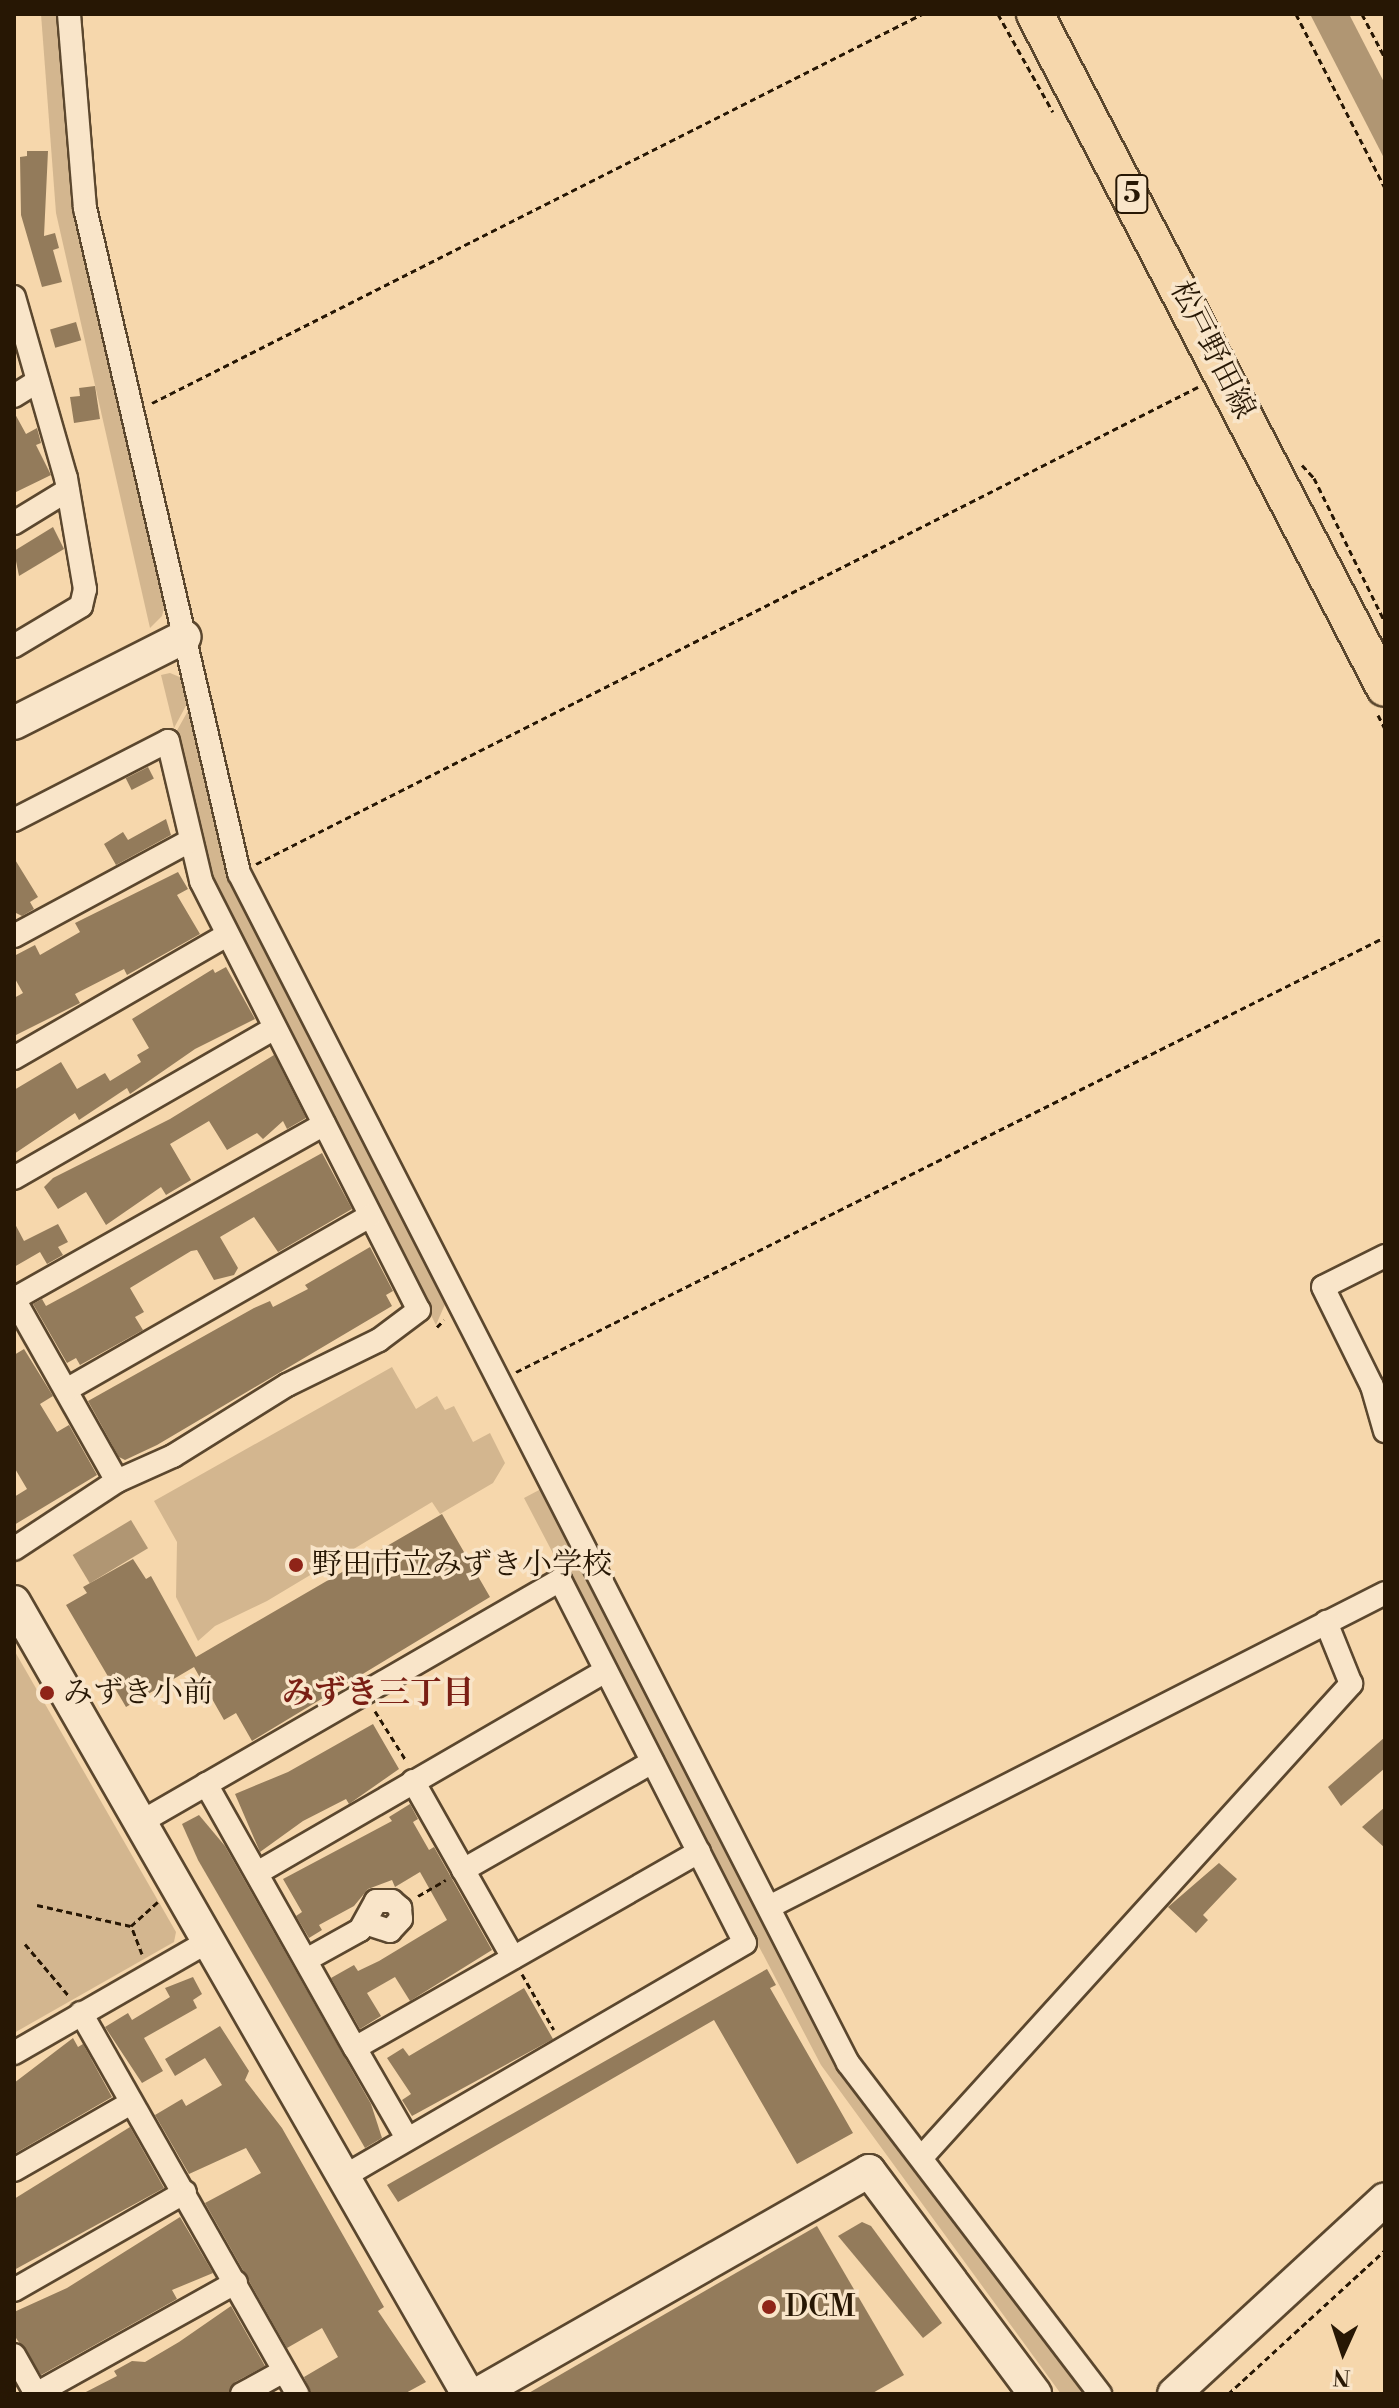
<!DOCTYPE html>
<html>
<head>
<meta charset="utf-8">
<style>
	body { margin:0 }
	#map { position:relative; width:1399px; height:2408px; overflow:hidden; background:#f6d7ac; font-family:"Libre Bodoni","Noto Serif JP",serif }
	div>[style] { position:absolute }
	.green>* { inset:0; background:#d3b68f }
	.water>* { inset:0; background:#b09673; transform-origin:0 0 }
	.building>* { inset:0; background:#937b5b; transform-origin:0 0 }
	.path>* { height:3px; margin-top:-1.5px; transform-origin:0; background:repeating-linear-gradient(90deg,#271704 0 6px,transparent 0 10px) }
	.roads { filter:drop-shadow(2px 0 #5b472e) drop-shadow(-2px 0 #5b472e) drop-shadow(0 2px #5b472e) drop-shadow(0 -2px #5b472e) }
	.street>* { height:22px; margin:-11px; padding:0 11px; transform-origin:11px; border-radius:11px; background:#f9e5c9 }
	.secondary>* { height:32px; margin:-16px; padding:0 16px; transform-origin:16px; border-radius:16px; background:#f9e5c9 }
	.primary>* { height:36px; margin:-18px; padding:0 18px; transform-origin:18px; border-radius:18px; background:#f6d7ac }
	.dots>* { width:22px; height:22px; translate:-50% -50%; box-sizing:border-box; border:4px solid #f9e5c9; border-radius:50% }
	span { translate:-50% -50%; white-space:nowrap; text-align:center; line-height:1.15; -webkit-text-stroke:7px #f9e5c9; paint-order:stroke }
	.shield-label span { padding:2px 6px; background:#f9e5c9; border:2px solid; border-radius:6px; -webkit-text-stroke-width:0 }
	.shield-label { font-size:28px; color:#271704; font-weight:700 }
	.street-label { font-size:30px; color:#271704 }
	.poi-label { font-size:30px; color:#271704 }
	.left { translate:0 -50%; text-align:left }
	.neighbourhood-label { font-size:32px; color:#7a1f14; font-weight:700 }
	.frame { position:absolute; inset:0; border:16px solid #271704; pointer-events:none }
	.north { position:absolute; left:1303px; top:2312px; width:80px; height:80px; -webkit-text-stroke:6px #f9e5c9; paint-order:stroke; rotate:183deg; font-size:22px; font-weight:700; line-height:32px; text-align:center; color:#271704 }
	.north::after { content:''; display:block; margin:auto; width:28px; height:36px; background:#271704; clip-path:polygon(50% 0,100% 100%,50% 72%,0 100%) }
</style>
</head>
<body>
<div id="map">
	<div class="green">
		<i style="clip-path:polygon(41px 14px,61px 14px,166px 600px,162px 616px,150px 628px,56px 213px)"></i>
		<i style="clip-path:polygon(170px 673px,182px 678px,188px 702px,174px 728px,161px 675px)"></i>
		<i style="clip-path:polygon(189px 709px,228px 877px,446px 1302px,436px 1325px,209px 879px,175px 734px)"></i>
		<i style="clip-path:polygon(392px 1367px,416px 1409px,437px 1396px,445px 1410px,454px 1406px,473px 1442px,490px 1433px,505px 1463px,493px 1483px,440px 1514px,432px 1502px,267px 1601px,215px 1626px,198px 1641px,176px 1597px,177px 1542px,154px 1501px)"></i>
		<i style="clip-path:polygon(541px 1489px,839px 2068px,1089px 2394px,1061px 2394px,821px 2065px,524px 1498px)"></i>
		<i style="clip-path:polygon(14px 1650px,176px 1932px,174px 1942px,14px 2033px)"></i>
	</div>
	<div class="water">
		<i style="clip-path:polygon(1310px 14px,1349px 14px,1385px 84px,1385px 160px)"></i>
		<i style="left:131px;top:1520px;width:33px;height:68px;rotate:59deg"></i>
	</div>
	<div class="building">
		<i style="clip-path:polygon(27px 151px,48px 151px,44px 236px,55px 233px,59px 248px,53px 250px,62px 282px,42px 287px,21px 215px,20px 157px,27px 156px)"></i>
		<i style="left:76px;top:322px;width:19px;height:27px;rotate:74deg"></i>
		<i style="clip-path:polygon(95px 386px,100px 419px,74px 423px,70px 397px,80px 396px,79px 388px)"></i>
		<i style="clip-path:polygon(14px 412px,26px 434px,37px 428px,41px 443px,36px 445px,51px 475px,14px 493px)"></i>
		<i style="clip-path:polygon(53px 527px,64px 549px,19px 576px,14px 551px)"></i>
		<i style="left:148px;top:767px;width:13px;height:25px;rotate:63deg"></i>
		<i style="clip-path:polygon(166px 819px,171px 835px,116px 865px,104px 844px,123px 832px,128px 840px)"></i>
		<i style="clip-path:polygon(14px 858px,38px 897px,30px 902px,34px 909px,22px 916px,14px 912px)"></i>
		<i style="clip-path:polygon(178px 872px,188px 889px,177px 895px,200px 934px,127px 975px,124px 969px,75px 994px,80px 1003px,14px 1036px,14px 998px,23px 993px,14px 977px,14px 956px,35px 945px,40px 955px,80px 932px,75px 923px)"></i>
		<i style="clip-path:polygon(226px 967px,255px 1019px,195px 1049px,130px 1094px,127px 1088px,79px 1120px,75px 1113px,14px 1154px,14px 1090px,61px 1062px,77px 1089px,105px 1073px,110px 1081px,141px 1062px,137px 1055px,149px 1048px,132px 1019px,213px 969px,215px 973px)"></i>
		<i style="clip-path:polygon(274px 1055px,306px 1118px,287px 1129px,283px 1121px,263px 1139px,257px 1133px,227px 1150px,209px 1121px,170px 1144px,191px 1180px,166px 1195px,161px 1187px,106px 1225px,86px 1192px,58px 1209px,44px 1187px,53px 1178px,170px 1119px)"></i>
		<i style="clip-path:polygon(322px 1153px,352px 1209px,278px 1252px,254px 1217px,220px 1237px,238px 1268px,234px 1275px,214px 1280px,197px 1250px,191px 1251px,130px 1288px,144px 1312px,135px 1317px,143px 1330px,80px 1365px,76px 1358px,67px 1363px,33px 1304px,42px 1299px,46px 1306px,76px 1290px)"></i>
		<i style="clip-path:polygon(14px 1222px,24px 1241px,58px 1224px,68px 1242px,58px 1247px,63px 1255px,47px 1264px,40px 1252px,14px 1267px)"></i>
		<i style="clip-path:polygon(370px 1247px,393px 1291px,386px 1295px,392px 1306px,157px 1445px,125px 1460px,119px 1457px,88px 1401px,254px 1308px,270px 1301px,273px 1307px,308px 1289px,305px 1285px)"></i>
		<i style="clip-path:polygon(24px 1349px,53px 1396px,40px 1404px,57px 1432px,69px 1425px,97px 1475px,14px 1525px,14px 1497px,27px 1489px,14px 1467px,14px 1355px)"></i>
		<i style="clip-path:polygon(442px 1514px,490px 1597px,252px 1741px,236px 1713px,224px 1720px,194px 1667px,126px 1707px,66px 1605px,87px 1593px,83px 1587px,133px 1559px,146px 1579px,151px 1576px,196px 1657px)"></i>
		<i style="clip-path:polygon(373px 1724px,399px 1769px,349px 1804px,346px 1799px,303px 1821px,260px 1852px,235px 1794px,288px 1772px)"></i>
		<i style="clip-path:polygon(1385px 1737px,1385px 1768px,1341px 1806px,1328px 1787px)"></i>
		<i style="clip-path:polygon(410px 1804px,418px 1819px,413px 1822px,429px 1850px,434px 1847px,492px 1950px,410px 2001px,395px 1977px,367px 1993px,381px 2016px,360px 2029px,331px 1978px,354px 1965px,358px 1971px,379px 1961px,447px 1920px,420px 1872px,395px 1887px,392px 1880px,368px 1889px,354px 1906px,319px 1925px,322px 1930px,309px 1938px,296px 1916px,302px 1912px,283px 1879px,392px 1821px,389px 1817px)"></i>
		<i style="clip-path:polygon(1385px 1807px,1385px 1848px,1362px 1827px)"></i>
		<i style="clip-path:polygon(199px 1815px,225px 1846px,371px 2104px,382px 2138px,365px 2148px,198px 1860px,182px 1824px)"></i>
		<i style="clip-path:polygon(1219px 1863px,1237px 1879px,1203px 1915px,1208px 1920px,1196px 1933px,1168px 1907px)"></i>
		<i style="clip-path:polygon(767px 1969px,776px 1985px,770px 1988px,853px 2133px,797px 2164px,714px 2020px,398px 2202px,387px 2185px)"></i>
		<i style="clip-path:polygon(193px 1977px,202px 1994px,193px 2000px,197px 2008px,144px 2038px,163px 2071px,142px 2083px,105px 2027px,128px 2013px,132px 2020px,170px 1997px,165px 1988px)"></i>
		<i style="clip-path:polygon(524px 1988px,553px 2039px,412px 2116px,402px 2100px,411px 2094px,387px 2058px,403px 2048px,409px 2056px)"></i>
		<i style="clip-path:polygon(220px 2026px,249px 2071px,245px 2080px,282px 2128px,384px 2307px,378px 2311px,426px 2382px,404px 2394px,311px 2394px,304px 2377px,338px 2357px,322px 2328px,287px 2348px,205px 2203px,261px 2173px,246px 2148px,189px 2174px,155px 2115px,182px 2099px,186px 2106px,222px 2085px,205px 2058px,175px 2076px,165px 2059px)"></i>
		<i style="clip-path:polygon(73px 2038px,78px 2047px,83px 2044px,112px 2097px,14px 2154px,14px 2083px)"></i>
		<i style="clip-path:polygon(130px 2127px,164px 2188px,14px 2270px,14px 2199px)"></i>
		<i style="clip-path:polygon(180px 2217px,213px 2273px,172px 2290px,177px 2299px,41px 2375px,14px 2335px,14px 2312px,67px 2288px)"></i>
		<i style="clip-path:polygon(862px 2222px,871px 2226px,942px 2323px,923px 2338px,838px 2236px)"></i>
		<i style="clip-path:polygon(817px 2226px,904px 2375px,871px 2394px,527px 2394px)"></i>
		<i style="clip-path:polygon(231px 2306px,265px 2366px,235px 2382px,228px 2394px,82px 2394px,117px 2376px,114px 2371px,132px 2361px,145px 2362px,179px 2342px)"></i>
	</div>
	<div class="path">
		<i style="left:998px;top:14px;width:112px;rotate:60.7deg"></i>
		<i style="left:1296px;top:14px;width:195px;rotate:62.9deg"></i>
		<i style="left:1362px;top:14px;width:50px;rotate:62.4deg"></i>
		<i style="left:152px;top:403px;width:863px;rotate:-26.8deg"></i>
		<i style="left:1302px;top:465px;width:18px;rotate:47deg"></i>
		<i style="left:1314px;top:478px;width:161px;rotate:63.8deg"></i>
		<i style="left:1378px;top:715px;width:16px;rotate:63deg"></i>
		<i style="left:256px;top:864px;width:1056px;rotate:-26.86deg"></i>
		<i style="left:437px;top:1327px;width:10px;rotate:-45deg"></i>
		<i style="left:516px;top:1372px;width:972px;rotate:-26.59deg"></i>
		<i style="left:375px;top:1711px;width:60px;rotate:57.9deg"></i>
		<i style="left:418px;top:1896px;width:32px;rotate:-30deg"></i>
		<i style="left:37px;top:1905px;width:96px;rotate:12.6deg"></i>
		<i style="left:25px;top:1944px;width:68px;rotate:49.8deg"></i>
		<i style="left:142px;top:1954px;width:30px;rotate:-111deg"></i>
		<i style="left:131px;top:1926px;width:36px;rotate:-42deg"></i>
		<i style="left:522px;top:1974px;width:64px;rotate:60.3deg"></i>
		<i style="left:1228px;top:2394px;width:213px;rotate:-42.5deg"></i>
	</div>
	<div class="roads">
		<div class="street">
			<i style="left:69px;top:14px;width:195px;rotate:85.3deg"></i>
			<i style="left:85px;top:208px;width:683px;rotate:76.96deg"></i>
			<i style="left:239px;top:873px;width:1337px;rotate:62.9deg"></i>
			<i style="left:848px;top:2063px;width:416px;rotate:52.7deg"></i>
			<i style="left:14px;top:297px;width:188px;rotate:74deg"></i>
			<i style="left:66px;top:478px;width:113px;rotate:80.3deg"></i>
			<i style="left:85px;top:589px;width:17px;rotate:103deg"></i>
			<i style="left:81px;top:606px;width:78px;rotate:149.2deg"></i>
			<i style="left:14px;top:396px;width:28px;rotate:-32deg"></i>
			<i style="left:14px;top:523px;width:63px;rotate:-31.4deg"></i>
			<i style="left:14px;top:820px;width:173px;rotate:-27.2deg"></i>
			<i style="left:168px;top:741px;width:144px;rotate:76.7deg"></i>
			<i style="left:201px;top:881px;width:481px;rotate:63.1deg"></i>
			<i style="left:419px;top:1310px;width:50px;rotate:143.1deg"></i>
			<i style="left:379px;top:1340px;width:102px;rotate:153.9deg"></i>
			<i style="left:287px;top:1385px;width:134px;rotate:148.1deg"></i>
			<i style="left:173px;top:1456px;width:61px;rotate:155.9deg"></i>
			<i style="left:117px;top:1481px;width:123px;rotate:146.6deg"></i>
			<i style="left:14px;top:936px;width:200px;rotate:-28.4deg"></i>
			<i style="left:14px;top:1058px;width:246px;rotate:-30deg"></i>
			<i style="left:14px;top:1178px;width:301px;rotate:-29.9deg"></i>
			<i style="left:1385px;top:1256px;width:69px;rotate:153.4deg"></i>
			<i style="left:1323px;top:1287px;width:110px;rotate:63.7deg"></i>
			<i style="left:1372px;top:1386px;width:47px;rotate:73.9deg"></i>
			<i style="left:14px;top:1299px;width:356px;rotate:-29.4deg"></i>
			<i style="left:14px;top:1299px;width:209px;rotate:60.5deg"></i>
			<i style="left:66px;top:1390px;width:350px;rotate:-29.8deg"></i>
			<i style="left:413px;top:1781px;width:203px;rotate:60.5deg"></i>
			<i style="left:206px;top:1784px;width:303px;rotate:60.6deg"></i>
			<i style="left:355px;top:2048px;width:396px;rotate:-29.7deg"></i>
			<i style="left:141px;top:1822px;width:484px;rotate:-30deg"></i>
			<i style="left:560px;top:1580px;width:407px;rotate:63deg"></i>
			<i style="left:745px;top:1943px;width:464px;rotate:149.8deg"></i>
			<i style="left:463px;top:1870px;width:218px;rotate:-29.7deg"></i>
			<i style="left:257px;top:1873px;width:403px;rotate:-30.1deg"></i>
			<i style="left:769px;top:1907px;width:691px;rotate:-27.01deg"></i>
			<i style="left:306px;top:1960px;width:62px;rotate:-29.1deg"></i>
			<i style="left:360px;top:1930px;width:33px;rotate:-61deg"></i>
			<i style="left:376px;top:1901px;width:16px"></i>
			<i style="left:392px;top:1901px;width:11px;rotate:41deg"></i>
			<i style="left:400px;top:1908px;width:11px;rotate:85deg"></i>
			<i style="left:401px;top:1919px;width:16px;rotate:133deg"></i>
			<i style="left:390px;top:1931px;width:26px;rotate:-162deg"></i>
			<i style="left:81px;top:2013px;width:438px;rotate:60.4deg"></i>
			<i style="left:355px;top:2048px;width:104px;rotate:60deg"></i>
			<i style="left:14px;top:2053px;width:225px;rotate:-29.9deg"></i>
			<i style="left:922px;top:2157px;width:639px;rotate:-47.79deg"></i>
			<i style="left:1351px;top:1684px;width:67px;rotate:-112deg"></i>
			<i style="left:14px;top:2170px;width:135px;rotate:-29.8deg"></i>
			<i style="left:14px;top:2290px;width:197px;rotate:-29.8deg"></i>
			<i style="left:14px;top:2355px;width:45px;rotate:60.6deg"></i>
			<i style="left:36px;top:2394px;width:229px;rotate:-29.2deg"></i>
			<i style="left:242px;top:2394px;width:48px;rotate:-28.7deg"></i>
		</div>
		<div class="secondary">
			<i style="left:14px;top:723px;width:191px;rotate:-26.8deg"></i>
			<i style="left:14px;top:1602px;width:913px;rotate:60.18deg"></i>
			<i style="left:478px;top:2394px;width:450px;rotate:-29.7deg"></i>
			<i style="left:869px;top:2171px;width:278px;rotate:53.3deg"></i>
			<i style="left:1174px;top:2394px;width:287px;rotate:-42.7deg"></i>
		</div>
		<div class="primary">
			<i style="left:1035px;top:14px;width:759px;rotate:62.56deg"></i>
		</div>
	</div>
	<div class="dots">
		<i style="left:296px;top:1565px;background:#8f2418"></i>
		<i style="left:47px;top:1693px;background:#8f2418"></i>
		<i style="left:769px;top:2307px;background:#8f2418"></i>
	</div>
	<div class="shield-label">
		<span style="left:1132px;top:194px">5</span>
	</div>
	<div class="street-label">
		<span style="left:1212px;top:350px;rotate:63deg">松戸野田線</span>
	</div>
	<div class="poi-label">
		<span class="left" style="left:312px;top:1565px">野田市立みずき小学校</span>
		<span class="left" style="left:63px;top:1693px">みずき小前</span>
		<span class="left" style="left:785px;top:2307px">DCM</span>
	</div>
	<div class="neighbourhood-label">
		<span style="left:378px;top:1693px">みずき三丁目</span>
	</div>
	<div class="frame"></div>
	<div class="north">N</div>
</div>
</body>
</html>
